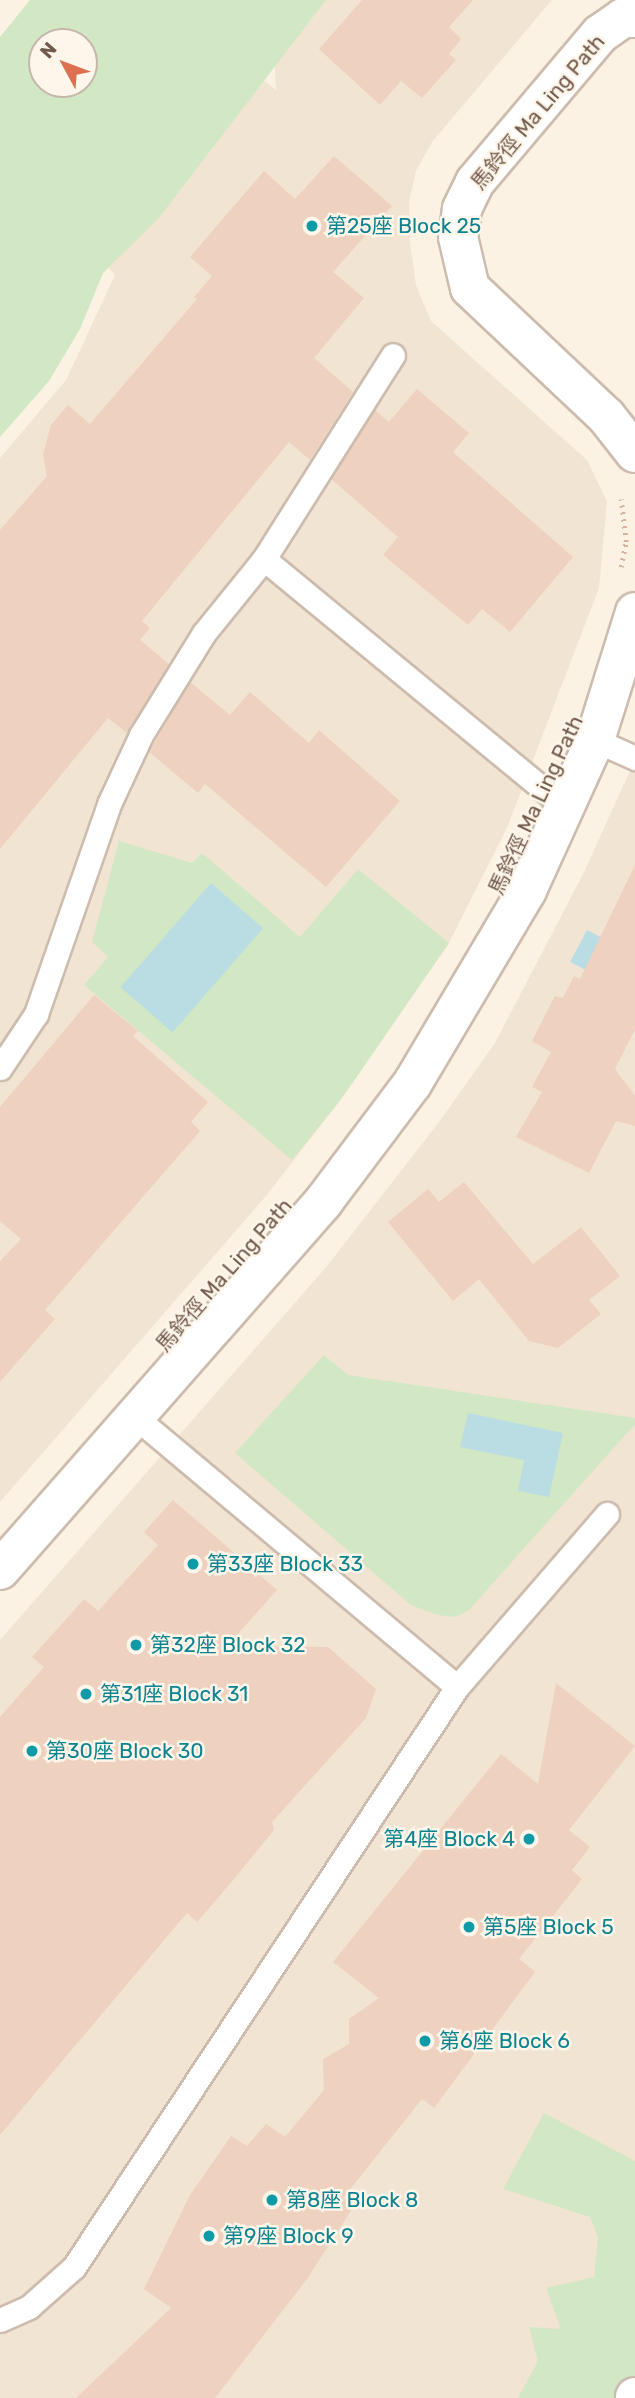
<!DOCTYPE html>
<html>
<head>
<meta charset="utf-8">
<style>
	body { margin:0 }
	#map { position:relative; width:635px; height:2398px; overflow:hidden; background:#fbf2e4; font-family:Rubik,"Noto Sans TC",sans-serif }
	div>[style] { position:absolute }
	.residential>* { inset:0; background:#f2e4d3 }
	.green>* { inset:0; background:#d2e7c4 }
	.water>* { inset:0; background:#badde3; transform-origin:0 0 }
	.building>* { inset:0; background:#eed1be }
	.path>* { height:4.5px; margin-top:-2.25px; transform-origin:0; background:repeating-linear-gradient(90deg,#d3b4a1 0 2px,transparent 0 7px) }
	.roads { filter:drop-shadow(2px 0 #cdbcae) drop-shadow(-2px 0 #cdbcae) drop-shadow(0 2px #cdbcae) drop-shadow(0 -2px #cdbcae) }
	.lane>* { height:23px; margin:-11.5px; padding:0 11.5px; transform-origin:11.5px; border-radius:11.5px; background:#fff }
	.street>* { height:38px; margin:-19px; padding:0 19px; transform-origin:19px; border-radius:19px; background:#fff }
	.dots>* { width:19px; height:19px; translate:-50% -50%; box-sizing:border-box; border:4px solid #fef6ea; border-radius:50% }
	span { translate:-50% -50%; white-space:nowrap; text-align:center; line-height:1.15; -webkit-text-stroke:5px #fef6ea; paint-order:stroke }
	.street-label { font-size:21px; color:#71594c }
	.culture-label { font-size:21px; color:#0d838f }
	.left { translate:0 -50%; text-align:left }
	.right { translate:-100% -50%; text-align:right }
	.north { position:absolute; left:28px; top:28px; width:70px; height:70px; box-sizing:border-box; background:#fef6ea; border:2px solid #c6b7ab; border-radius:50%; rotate:311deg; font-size:19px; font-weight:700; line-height:28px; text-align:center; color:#71594c }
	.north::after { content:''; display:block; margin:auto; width:24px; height:32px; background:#dc7051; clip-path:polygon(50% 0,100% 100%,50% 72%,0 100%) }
</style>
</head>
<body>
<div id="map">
	<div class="residential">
		<i style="clip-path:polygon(293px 0,552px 0,432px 142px,416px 171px,409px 202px,410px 242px,416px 285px,431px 321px,587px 460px,607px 501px,599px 588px,507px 828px,449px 943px,342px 1098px,266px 1196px,0 1502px,0 458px,66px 380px,115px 275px,83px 240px,237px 59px,276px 90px,273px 28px)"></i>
		<i style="clip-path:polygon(635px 760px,635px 2247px,568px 2398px,0 2398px,0 1640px,327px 1266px,439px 1122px,495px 1043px,583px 874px)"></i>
	</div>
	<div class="green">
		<i style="clip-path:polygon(evenodd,30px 0,326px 0,158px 219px,103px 273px,80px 329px,49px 381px,0 437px,0 37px,30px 0,42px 42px,84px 42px,84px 84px,42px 84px,42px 42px)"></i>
		<i style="clip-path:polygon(119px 841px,192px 863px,202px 853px,300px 937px,358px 869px,449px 943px,342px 1098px,292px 1160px,84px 985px,108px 957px,92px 942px)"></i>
		<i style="clip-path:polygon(324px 1355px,348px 1375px,635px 1418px,635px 1424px,468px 1611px,455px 1617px,437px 1615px,411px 1605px,235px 1453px)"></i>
		<i style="clip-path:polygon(544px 2113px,635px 2161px,635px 2398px,518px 2398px,538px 2361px,529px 2327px,561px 2329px,546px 2288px,594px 2277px,598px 2237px,590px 2217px,503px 2189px)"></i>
	</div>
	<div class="water">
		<i style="left:211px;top:883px;width:69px;height:138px;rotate:41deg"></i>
		<i style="clip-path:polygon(587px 930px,635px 955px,635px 995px,570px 962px)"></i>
		<i style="clip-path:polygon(468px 1413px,563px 1433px,549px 1497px,518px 1491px,524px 1460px,460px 1447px)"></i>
	</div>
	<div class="building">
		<i style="clip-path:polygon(362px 0,473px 0,449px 27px,461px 39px,449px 54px,456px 60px,422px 98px,401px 81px,380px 105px,319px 49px)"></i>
		<i style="clip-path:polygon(334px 156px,392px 206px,333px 272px,364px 298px,314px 358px,353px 392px,310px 460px,289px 442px,142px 621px,150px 628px,140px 640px,169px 664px,127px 733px,108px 718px,0 849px,0 530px,47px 476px,43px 454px,51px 425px,68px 405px,90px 424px,197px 299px,194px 297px,212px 276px,190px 257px,264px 171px,295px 199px)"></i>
		<i style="clip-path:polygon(417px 389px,469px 433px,453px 452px,573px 557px,510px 632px,482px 609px,468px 625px,383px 555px,398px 537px,331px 479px,375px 410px,389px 422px)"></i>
		<i style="clip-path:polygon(190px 682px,230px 715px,250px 692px,309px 743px,319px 730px,400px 801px,326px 887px,205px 784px,198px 793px,149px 752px)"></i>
		<i style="clip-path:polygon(635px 865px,635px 1029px,615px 1069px,635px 1096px,635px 1126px,616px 1121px,589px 1173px,516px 1137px,542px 1092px,532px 1087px,551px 1052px,532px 1041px,555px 996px,563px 998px,574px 976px,580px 979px)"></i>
		<i style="clip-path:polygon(94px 995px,138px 1031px,133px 1036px,208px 1102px,191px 1122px,200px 1131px,45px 1310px,55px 1319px,0 1382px,0 1261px,21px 1239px,0 1221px,0 1107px)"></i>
		<i style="clip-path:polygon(464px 1182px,533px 1264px,581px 1227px,620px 1276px,589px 1300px,601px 1314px,558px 1348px,529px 1341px,479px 1279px,453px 1301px,388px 1222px,428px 1189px,439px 1202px)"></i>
		<i style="clip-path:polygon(173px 1500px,277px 1590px,227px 1646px,328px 1647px,376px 1689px,366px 1718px,272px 1822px,274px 1830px,230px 1884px,197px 1922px,187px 1913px,0 2135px,0 1717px,44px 1667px,32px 1657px,84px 1599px,98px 1611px,158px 1545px,144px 1532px)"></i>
		<i style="clip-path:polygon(556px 1683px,635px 1746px,569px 1830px,590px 1847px,572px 1870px,582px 1879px,519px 1959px,535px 1972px,434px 2108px,422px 2099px,343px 2198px,354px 2206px,307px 2279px,215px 2398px,76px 2398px,171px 2308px,144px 2289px,190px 2195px,231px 2136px,247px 2146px,266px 2124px,285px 2137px,324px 2090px,323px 2059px,349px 2044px,349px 2019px,379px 1998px,333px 1962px,501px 1754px,538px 1784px)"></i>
	</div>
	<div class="path">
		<i style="left:621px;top:567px;width:25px;rotate:-79deg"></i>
		<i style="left:626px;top:542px;width:43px;rotate:-96.6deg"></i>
	</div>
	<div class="roads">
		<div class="lane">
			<i style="left:264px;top:559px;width:389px;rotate:39.5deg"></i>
			<i style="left:595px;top:740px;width:44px;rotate:24.2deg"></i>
			<i style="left:0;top:1068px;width:65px;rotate:-56.3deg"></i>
			<i style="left:36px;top:1014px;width:222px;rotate:-70.8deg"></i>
			<i style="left:109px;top:804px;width:76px;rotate:-65.1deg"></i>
			<i style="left:141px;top:735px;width:120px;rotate:-58.3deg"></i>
			<i style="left:204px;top:633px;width:95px;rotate:-51deg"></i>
			<i style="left:264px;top:559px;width:241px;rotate:-57.7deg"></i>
			<i style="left:133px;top:1415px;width:423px;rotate:40deg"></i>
			<i style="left:0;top:2320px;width:32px;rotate:-24deg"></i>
			<i style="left:29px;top:2307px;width:60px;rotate:-41.6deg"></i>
			<i style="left:74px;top:2267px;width:695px;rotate:-56.56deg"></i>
			<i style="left:457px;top:1687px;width:229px;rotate:-49.1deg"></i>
		</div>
		<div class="street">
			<i style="left:635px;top:18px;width:12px;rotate:180deg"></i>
			<i style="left:623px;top:18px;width:28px;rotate:145deg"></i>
			<i style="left:600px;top:34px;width:194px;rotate:130.2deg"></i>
			<i style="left:475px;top:182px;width:30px;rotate:116deg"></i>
			<i style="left:462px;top:209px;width:28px;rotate:98deg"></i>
			<i style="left:458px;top:237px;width:52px;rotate:76.8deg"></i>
			<i style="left:470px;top:288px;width:187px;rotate:43.3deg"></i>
			<i style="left:606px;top:416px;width:47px;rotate:51.9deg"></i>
			<i style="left:0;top:1570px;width:491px;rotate:-48.7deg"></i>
			<i style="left:324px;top:1201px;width:146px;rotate:-53.1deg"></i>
			<i style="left:412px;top:1084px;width:226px;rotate:-59.3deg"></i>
			<i style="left:527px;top:890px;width:165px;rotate:-65.6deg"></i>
			<i style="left:595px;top:740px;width:134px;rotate:-72.6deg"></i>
			<i style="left:635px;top:2398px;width:1px;rotate:-90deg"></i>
		</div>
	</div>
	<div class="dots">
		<i style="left:312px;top:226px;background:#0f9aa8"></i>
		<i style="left:193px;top:1564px;background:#0f9aa8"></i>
		<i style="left:136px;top:1645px;background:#0f9aa8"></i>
		<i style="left:86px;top:1694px;background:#0f9aa8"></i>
		<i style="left:32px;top:1751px;background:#0f9aa8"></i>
		<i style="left:529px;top:1839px;background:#0f9aa8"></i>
		<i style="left:469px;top:1927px;background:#0f9aa8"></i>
		<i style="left:425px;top:2041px;background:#0f9aa8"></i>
		<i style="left:272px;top:2200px;background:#0f9aa8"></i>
		<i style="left:209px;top:2236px;background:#0f9aa8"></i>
	</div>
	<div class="street-label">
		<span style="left:538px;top:112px;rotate:-50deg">馬鈴徑 Ma Ling Path</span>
		<span style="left:536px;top:805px;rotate:-65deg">馬鈴徑 Ma Ling Path</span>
		<span style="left:224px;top:1275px;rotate:-49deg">馬鈴徑 Ma Ling Path</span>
	</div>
	<div class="culture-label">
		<span class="left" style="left:326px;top:226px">第25座 Block 25</span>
		<span class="left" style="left:207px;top:1564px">第33座 Block 33</span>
		<span class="left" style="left:150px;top:1645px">第32座 Block 32</span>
		<span class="left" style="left:100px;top:1694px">第31座 Block 31</span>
		<span class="left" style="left:46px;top:1751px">第30座 Block 30</span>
		<span class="right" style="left:515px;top:1839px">第4座 Block 4</span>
		<span class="left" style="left:483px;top:1927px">第5座 Block 5</span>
		<span class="left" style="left:439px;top:2041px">第6座 Block 6</span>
		<span class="left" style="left:286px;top:2200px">第8座 Block 8</span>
		<span class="left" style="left:223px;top:2236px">第9座 Block 9</span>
	</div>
	<div class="north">N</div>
</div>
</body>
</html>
